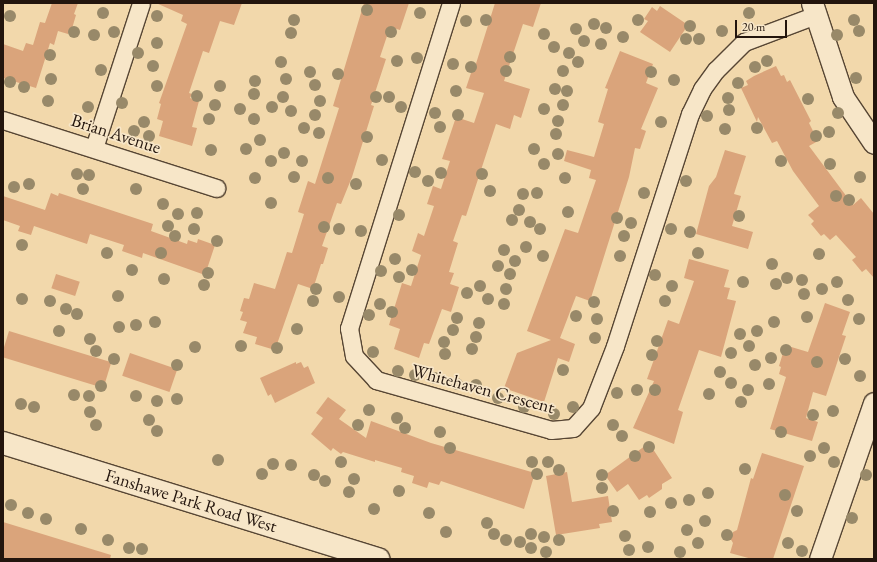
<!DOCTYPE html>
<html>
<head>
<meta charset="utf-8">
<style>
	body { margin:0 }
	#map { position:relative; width:877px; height:562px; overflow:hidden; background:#f2d8ab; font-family:"EB Garamond",serif }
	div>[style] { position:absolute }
	.building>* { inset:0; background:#daa47b; transform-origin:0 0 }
	.roads { filter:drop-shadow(1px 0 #574634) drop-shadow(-1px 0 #574634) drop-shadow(0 1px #574634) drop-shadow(0 -1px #574634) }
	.minor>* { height:17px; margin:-8.5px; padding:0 8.5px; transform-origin:8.5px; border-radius:8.5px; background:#f7e6c8 }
	.tertiary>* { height:21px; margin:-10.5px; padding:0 10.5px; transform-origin:10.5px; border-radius:10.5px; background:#f7e6c8 }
	.secondary>* { height:22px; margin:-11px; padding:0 11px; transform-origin:11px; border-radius:11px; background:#f7e6c8 }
	.trees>* { width:12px; height:12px; margin:-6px; border-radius:50%; background:#988969 }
	span { translate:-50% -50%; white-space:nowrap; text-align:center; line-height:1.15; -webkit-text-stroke:3.5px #f7e6c8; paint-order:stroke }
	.street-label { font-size:18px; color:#23150d }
	.frame { position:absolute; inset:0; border:4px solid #23150d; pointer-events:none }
	.scale { position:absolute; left:735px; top:20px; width:52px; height:18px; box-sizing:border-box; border:2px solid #23150d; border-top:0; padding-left:5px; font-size:12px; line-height:14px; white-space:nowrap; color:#23150d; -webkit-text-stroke:3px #f7e6c8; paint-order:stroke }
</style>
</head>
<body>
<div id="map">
	<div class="building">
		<i style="clip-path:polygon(52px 3px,78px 3px,74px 14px,76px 15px,71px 32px,69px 31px,68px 34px,58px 31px,54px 45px,50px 43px,36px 88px,3px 78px,3px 44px,23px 51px,26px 43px,33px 45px,40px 22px,45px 23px)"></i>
		<i style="clip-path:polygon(156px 3px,242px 3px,234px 25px,220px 21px,209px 53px,203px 51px,189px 93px,192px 94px,190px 98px,199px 101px,192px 127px,197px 128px,192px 146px,159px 136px,163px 121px,157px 119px,161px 104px,159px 103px,187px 24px,181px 21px,183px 15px)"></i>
		<i style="clip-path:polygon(364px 3px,409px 3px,400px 30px,390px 27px,380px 57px,386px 59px,371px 105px,374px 106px,352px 177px,341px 204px,337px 203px,322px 246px,328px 248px,323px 264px,321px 264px,313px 289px,298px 284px,275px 350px,255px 344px,257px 337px,243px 333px,247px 322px,240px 320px,243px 312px,240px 311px,244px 298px,249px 299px,254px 283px,275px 289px,287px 252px,292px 253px,304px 214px,298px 212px,308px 181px,315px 184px,339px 108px,333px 106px)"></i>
		<i style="clip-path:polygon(495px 3px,541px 3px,533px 27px,523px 24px,504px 81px,530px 89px,521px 118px,514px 115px,510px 129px,496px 124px,466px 216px,462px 215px,453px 241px,458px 243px,449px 272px,454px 273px,450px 284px,459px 287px,451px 312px,442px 309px,429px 344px,424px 343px,419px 358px,394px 349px,400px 329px,389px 325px,402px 283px,411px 286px,421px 255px,412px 251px,418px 233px,424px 236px,434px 206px,427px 204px,433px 186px,441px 189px,450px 161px,442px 159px,456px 117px,474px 123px,484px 93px,466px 88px,472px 70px,474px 70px)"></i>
		<i style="clip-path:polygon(660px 6px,688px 25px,670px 52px,640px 32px,648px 21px,644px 19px,652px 7px,657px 11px)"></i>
		<i style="clip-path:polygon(620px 51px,653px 64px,646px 83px,658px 88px,641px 129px,646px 131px,640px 149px,635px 148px,629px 177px,590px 301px,576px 296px,560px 338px,575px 344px,569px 362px,558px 358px,544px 402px,504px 388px,517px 353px,551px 340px,527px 331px,565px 229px,578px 233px,596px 180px,589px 178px,591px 170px,564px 161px,567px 150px,594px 157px,604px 124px,598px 122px,608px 89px,605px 88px)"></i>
		<i style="clip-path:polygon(776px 66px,781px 76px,784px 75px,787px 82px,790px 80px,811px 121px,809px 123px,818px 141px,809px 146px,853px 205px,861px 198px,874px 214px,874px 278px,866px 269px,862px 272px,852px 260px,856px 257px,836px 235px,830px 240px,824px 234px,821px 236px,811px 224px,814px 221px,808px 215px,819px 206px,793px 171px,777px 141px,772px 143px,758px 117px,757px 122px,741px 88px,748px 85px,746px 81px,754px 76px)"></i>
		<i style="clip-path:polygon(725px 150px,746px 156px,734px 194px,741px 196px,732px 226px,753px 232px,748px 249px,696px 234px,709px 186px,716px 177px)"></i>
		<i style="clip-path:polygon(51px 193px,58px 196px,59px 193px,153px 224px,151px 231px,187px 244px,188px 240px,197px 243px,198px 239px,215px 245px,205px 275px,143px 253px,142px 258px,122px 251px,124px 245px,90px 234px,87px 244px,34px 226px,31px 235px,18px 231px,20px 226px,3px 220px,3px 196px,45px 210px)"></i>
		<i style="clip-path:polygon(689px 259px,729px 270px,724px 287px,730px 288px,727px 299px,736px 301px,721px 357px,699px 350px,678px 410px,683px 412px,674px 444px,633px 428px,654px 381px,647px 379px,668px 320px,679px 324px,694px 281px,684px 278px)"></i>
		<i style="left:56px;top:274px;width:25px;height:15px;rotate:18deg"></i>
		<i style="clip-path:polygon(825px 303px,850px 312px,842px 335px,846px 336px,826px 396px,813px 392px,806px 418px,818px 422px,812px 441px,770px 429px,786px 377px,779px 374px,781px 367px,779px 366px,783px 353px,786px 354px,788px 346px,808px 352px)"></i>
		<i style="left:9px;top:331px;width:107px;height:27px;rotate:17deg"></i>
		<i style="left:130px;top:353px;width:50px;height:24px;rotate:19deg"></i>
		<i style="clip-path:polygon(296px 362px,296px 364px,301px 362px,304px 368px,308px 366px,315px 383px,275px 403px,271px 394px,268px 396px,260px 378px)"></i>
		<i style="clip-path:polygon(328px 397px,346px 410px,339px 419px,366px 438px,371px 421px,431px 443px,535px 473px,524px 509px,441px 481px,439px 485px,429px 482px,427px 488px,412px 483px,414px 476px,401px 472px,402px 468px,375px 460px,375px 462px,343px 452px,341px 454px,333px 448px,331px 451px,311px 434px,323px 418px,316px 413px)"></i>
		<i style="clip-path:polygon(649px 443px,672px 478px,662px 484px,662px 489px,649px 498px,647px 495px,639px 500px,628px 484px,617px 492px,605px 475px)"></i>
		<i style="clip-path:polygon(762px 453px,804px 466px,773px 559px,752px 559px,730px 553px,733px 543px,730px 538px,733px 532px,737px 530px,751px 478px,753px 479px)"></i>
		<i style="clip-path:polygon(567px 472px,572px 502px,608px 496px,612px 522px,599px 524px,600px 528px,556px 535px,546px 476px)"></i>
		<i style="clip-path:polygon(3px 522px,111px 555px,110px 559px,3px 559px)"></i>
	</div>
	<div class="roads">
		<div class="minor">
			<i style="left:451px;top:3px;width:341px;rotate:107.4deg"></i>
			<i style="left:349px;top:328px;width:28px;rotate:80deg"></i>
			<i style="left:354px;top:356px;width:33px;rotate:47deg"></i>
			<i style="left:376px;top:380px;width:182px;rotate:15.9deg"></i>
			<i style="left:551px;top:430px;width:22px;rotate:-5deg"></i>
			<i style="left:573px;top:428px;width:27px;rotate:-48deg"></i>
			<i style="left:591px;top:408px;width:66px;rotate:-68.8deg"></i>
			<i style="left:615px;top:346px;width:244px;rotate:-72.1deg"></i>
			<i style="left:690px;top:114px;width:28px;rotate:-64deg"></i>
			<i style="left:702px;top:89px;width:24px;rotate:-54deg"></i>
			<i style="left:716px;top:70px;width:40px;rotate:-45deg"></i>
			<i style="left:744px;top:42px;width:77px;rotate:-20.6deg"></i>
			<i style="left:3px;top:120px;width:224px;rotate:17.7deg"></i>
			<i style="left:94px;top:148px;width:152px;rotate:-72deg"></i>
		</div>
		<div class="tertiary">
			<i style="left:812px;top:3px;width:99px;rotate:71.7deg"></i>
			<i style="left:843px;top:97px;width:55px;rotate:56deg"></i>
			<i style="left:820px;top:559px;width:165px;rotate:-70.9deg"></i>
		</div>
		<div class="secondary">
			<i style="left:3px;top:443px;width:393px;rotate:17.2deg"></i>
		</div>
	</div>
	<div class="trees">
		<i style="left:367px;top:10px"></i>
		<i style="left:103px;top:13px"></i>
		<i style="left:420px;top:13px"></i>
		<i style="left:749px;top:13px"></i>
		<i style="left:10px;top:16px"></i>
		<i style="left:157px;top:16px"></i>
		<i style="left:294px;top:20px"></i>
		<i style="left:486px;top:20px"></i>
		<i style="left:638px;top:20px"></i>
		<i style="left:854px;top:20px"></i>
		<i style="left:466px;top:21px"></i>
		<i style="left:594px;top:24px"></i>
		<i style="left:690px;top:26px"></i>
		<i style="left:606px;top:28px"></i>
		<i style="left:576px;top:29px"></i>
		<i style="left:722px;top:31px"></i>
		<i style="left:859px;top:31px"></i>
		<i style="left:74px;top:32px"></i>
		<i style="left:114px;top:32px"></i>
		<i style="left:391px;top:32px"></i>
		<i style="left:291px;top:33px"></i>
		<i style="left:544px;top:34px"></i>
		<i style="left:94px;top:35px"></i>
		<i style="left:837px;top:35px"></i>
		<i style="left:623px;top:37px"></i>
		<i style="left:686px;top:39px"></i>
		<i style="left:699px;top:39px"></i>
		<i style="left:584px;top:41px"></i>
		<i style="left:157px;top:43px"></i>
		<i style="left:601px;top:44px"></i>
		<i style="left:554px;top:47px"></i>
		<i style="left:138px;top:53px"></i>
		<i style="left:569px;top:53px"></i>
		<i style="left:50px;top:55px"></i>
		<i style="left:510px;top:57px"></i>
		<i style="left:417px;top:58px"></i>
		<i style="left:397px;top:61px"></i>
		<i style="left:767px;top:61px"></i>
		<i style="left:281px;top:62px"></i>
		<i style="left:578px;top:62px"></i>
		<i style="left:453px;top:64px"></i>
		<i style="left:153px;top:66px"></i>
		<i style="left:471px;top:67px"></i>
		<i style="left:755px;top:67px"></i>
		<i style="left:101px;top:70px"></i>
		<i style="left:506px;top:71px"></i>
		<i style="left:563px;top:71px"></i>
		<i style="left:310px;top:72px"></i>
		<i style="left:651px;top:72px"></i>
		<i style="left:338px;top:74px"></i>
		<i style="left:856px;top:78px"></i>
		<i style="left:51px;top:79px"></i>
		<i style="left:286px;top:79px"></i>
		<i style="left:674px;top:80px"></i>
		<i style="left:255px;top:81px"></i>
		<i style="left:10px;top:82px"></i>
		<i style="left:738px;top:83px"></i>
		<i style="left:315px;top:85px"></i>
		<i style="left:157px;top:86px"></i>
		<i style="left:220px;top:86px"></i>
		<i style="left:24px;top:87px"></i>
		<i style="left:555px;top:89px"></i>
		<i style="left:456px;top:91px"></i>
		<i style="left:567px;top:91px"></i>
		<i style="left:254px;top:94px"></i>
		<i style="left:197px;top:96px"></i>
		<i style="left:283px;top:97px"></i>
		<i style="left:376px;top:97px"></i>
		<i style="left:389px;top:97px"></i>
		<i style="left:728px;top:98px"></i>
		<i style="left:808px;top:99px"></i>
		<i style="left:48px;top:101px"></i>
		<i style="left:320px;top:101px"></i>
		<i style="left:122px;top:103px"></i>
		<i style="left:215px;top:105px"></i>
		<i style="left:563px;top:105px"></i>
		<i style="left:88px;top:107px"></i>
		<i style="left:272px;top:107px"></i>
		<i style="left:401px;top:107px"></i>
		<i style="left:240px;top:109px"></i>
		<i style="left:544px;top:109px"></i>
		<i style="left:729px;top:110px"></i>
		<i style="left:291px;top:111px"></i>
		<i style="left:435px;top:113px"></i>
		<i style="left:838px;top:113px"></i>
		<i style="left:315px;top:115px"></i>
		<i style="left:458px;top:115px"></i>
		<i style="left:707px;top:116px"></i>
		<i style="left:209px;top:119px"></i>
		<i style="left:254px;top:119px"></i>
		<i style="left:558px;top:121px"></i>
		<i style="left:144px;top:122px"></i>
		<i style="left:661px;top:122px"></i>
		<i style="left:440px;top:127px"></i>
		<i style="left:304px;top:128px"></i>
		<i style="left:757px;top:128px"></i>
		<i style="left:725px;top:129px"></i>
		<i style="left:134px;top:131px"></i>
		<i style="left:829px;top:132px"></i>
		<i style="left:319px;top:133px"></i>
		<i style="left:556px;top:134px"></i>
		<i style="left:149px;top:136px"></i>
		<i style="left:816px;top:136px"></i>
		<i style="left:367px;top:137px"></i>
		<i style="left:260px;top:140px"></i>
		<i style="left:246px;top:149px"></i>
		<i style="left:534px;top:149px"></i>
		<i style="left:211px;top:150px"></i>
		<i style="left:284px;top:153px"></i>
		<i style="left:558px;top:154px"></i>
		<i style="left:382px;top:160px"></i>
		<i style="left:271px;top:161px"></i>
		<i style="left:302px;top:161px"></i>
		<i style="left:781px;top:161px"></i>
		<i style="left:544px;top:164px"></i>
		<i style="left:830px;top:164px"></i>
		<i style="left:415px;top:172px"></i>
		<i style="left:441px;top:173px"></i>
		<i style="left:77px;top:174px"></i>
		<i style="left:482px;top:174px"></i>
		<i style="left:89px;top:175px"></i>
		<i style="left:294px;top:177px"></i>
		<i style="left:860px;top:177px"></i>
		<i style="left:255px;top:178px"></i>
		<i style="left:328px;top:178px"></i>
		<i style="left:565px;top:178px"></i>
		<i style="left:428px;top:181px"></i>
		<i style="left:686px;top:181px"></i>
		<i style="left:29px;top:184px"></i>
		<i style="left:356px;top:184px"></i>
		<i style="left:14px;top:187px"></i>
		<i style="left:83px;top:189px"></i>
		<i style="left:136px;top:189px"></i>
		<i style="left:490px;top:191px"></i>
		<i style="left:537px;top:193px"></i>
		<i style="left:644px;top:193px"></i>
		<i style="left:523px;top:194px"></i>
		<i style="left:836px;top:196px"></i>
		<i style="left:849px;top:200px"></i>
		<i style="left:271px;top:203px"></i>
		<i style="left:163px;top:204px"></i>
		<i style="left:519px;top:210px"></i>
		<i style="left:568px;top:212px"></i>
		<i style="left:197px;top:213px"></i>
		<i style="left:178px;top:214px"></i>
		<i style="left:399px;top:215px"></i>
		<i style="left:739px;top:216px"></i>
		<i style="left:617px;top:218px"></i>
		<i style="left:512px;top:220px"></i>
		<i style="left:530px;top:222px"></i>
		<i style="left:631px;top:223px"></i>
		<i style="left:168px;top:226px"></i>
		<i style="left:324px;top:227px"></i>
		<i style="left:194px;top:229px"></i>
		<i style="left:339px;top:229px"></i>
		<i style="left:540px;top:229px"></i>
		<i style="left:671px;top:229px"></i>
		<i style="left:361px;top:231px"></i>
		<i style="left:690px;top:232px"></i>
		<i style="left:175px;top:236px"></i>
		<i style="left:624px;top:236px"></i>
		<i style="left:217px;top:241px"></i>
		<i style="left:22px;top:245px"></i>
		<i style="left:526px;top:247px"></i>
		<i style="left:504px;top:250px"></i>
		<i style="left:107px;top:253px"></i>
		<i style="left:161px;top:253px"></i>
		<i style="left:698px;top:253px"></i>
		<i style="left:819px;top:254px"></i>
		<i style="left:543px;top:256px"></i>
		<i style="left:620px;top:256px"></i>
		<i style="left:395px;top:259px"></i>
		<i style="left:515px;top:261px"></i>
		<i style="left:772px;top:264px"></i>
		<i style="left:498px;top:266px"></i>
		<i style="left:132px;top:270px"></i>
		<i style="left:412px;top:270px"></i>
		<i style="left:381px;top:271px"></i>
		<i style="left:208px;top:273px"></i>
		<i style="left:510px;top:274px"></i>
		<i style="left:655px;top:275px"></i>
		<i style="left:399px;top:277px"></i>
		<i style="left:787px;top:278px"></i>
		<i style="left:164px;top:279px"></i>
		<i style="left:802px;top:280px"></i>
		<i style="left:743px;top:282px"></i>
		<i style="left:837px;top:282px"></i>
		<i style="left:776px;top:284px"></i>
		<i style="left:204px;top:285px"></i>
		<i style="left:480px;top:286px"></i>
		<i style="left:672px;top:286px"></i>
		<i style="left:316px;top:289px"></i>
		<i style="left:506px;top:289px"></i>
		<i style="left:822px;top:289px"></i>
		<i style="left:467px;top:293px"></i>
		<i style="left:804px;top:294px"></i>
		<i style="left:118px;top:296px"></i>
		<i style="left:339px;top:297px"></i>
		<i style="left:22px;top:299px"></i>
		<i style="left:488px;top:299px"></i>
		<i style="left:848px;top:300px"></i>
		<i style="left:50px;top:301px"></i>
		<i style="left:313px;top:301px"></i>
		<i style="left:665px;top:301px"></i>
		<i style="left:594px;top:302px"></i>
		<i style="left:380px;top:304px"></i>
		<i style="left:504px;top:304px"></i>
		<i style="left:66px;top:309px"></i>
		<i style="left:392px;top:312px"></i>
		<i style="left:77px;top:314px"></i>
		<i style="left:369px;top:315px"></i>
		<i style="left:576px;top:316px"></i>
		<i style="left:807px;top:317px"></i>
		<i style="left:457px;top:318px"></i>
		<i style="left:597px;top:319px"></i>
		<i style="left:859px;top:319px"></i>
		<i style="left:155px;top:322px"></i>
		<i style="left:774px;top:322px"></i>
		<i style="left:479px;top:323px"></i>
		<i style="left:136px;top:325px"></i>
		<i style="left:119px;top:327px"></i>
		<i style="left:297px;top:329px"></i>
		<i style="left:453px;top:330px"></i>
		<i style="left:59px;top:331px"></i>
		<i style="left:757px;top:331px"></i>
		<i style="left:740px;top:334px"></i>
		<i style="left:476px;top:337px"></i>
		<i style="left:595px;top:338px"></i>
		<i style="left:90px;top:339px"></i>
		<i style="left:657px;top:341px"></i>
		<i style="left:444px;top:342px"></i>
		<i style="left:241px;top:346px"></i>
		<i style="left:749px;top:346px"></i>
		<i style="left:195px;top:347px"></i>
		<i style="left:277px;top:348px"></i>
		<i style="left:472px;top:349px"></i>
		<i style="left:786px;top:350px"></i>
		<i style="left:96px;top:351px"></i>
		<i style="left:373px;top:352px"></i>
		<i style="left:731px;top:353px"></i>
		<i style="left:445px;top:354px"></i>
		<i style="left:652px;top:355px"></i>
		<i style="left:771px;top:358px"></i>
		<i style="left:114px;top:359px"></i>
		<i style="left:845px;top:359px"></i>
		<i style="left:817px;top:362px"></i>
		<i style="left:177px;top:365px"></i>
		<i style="left:755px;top:365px"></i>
		<i style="left:563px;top:370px"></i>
		<i style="left:398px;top:371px"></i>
		<i style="left:720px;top:372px"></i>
		<i style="left:415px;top:375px"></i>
		<i style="left:860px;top:376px"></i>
		<i style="left:435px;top:378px"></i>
		<i style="left:731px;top:383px"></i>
		<i style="left:457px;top:384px"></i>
		<i style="left:769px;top:384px"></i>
		<i style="left:476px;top:385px"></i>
		<i style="left:101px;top:386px"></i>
		<i style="left:637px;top:390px"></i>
		<i style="left:655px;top:390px"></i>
		<i style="left:748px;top:390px"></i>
		<i style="left:617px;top:393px"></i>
		<i style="left:709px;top:394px"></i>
		<i style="left:74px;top:395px"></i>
		<i style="left:89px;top:396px"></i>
		<i style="left:136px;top:396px"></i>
		<i style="left:498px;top:398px"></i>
		<i style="left:177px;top:399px"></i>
		<i style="left:157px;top:401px"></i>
		<i style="left:741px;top:402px"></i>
		<i style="left:21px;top:404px"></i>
		<i style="left:34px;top:407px"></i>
		<i style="left:524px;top:407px"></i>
		<i style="left:573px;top:407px"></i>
		<i style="left:369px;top:410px"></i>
		<i style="left:833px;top:411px"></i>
		<i style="left:90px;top:412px"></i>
		<i style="left:554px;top:414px"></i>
		<i style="left:813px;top:415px"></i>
		<i style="left:397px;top:418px"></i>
		<i style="left:149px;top:420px"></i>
		<i style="left:96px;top:425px"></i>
		<i style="left:358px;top:425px"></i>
		<i style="left:613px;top:425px"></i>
		<i style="left:405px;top:428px"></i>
		<i style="left:157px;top:431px"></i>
		<i style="left:440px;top:432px"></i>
		<i style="left:781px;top:432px"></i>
		<i style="left:622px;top:436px"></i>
		<i style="left:649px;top:447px"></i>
		<i style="left:450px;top:448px"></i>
		<i style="left:824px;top:448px"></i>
		<i style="left:635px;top:456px"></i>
		<i style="left:810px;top:456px"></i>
		<i style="left:218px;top:460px"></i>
		<i style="left:341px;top:462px"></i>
		<i style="left:532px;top:462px"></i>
		<i style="left:548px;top:462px"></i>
		<i style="left:834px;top:462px"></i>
		<i style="left:273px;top:464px"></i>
		<i style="left:291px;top:465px"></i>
		<i style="left:745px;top:469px"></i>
		<i style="left:559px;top:470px"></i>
		<i style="left:262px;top:474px"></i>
		<i style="left:537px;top:474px"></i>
		<i style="left:314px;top:475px"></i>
		<i style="left:602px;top:475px"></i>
		<i style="left:866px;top:475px"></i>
		<i style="left:354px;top:479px"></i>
		<i style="left:325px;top:481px"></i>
		<i style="left:602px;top:488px"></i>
		<i style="left:399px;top:491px"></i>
		<i style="left:349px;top:492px"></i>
		<i style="left:708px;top:493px"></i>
		<i style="left:785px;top:495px"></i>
		<i style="left:689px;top:500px"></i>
		<i style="left:671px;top:503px"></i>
		<i style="left:11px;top:505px"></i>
		<i style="left:374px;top:509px"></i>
		<i style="left:613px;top:511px"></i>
		<i style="left:797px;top:511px"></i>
		<i style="left:650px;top:512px"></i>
		<i style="left:28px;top:513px"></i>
		<i style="left:429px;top:513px"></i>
		<i style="left:852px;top:518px"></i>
		<i style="left:46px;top:519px"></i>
		<i style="left:705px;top:521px"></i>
		<i style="left:487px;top:523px"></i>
		<i style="left:81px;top:529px"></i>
		<i style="left:687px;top:530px"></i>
		<i style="left:446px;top:532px"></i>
		<i style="left:494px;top:534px"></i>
		<i style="left:531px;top:534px"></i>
		<i style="left:727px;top:535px"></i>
		<i style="left:625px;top:536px"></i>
		<i style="left:544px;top:537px"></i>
		<i style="left:108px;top:540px"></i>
		<i style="left:506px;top:540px"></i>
		<i style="left:559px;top:540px"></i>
		<i style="left:520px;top:542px"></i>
		<i style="left:698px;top:543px"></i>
		<i style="left:788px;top:543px"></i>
		<i style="left:648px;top:547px"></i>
		<i style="left:129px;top:548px"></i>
		<i style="left:531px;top:548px"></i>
		<i style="left:142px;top:549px"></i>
		<i style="left:629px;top:550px"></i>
		<i style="left:802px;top:551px"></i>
		<i style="left:546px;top:552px"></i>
		<i style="left:680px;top:552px"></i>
	</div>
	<div class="street-label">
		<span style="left:116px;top:134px;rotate:18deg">Brian Avenue</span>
		<span style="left:483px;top:389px;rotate:15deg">Whitehaven Crescent</span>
		<span style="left:191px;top:501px;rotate:17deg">Fanshawe Park Road West</span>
	</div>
	<div class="frame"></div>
	<div class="scale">20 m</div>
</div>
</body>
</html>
